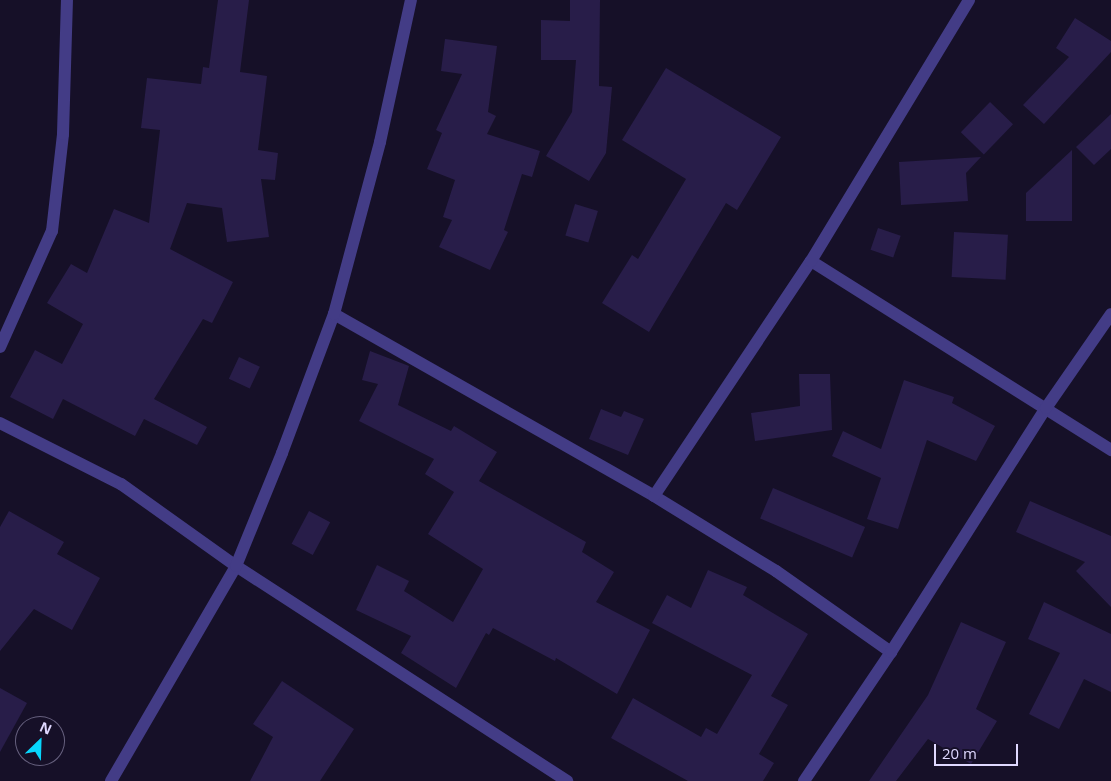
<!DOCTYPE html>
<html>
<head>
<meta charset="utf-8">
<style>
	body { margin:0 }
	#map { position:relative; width:1111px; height:781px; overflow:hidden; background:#161028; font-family:"Open Sans",sans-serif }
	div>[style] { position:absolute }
	.building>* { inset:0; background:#281d49; transform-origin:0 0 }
	.minor>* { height:12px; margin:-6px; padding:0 6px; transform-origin:6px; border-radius:6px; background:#433c86 }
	span { translate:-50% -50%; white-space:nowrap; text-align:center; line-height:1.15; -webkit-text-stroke:5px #161028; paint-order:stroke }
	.north { position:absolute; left:15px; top:716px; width:50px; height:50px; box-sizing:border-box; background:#161028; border:1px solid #66607e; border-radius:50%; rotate:24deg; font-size:14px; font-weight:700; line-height:20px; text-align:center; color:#dfd8ff }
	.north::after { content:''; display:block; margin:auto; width:18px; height:22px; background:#07d6fc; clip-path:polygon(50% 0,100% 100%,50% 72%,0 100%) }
	.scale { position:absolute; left:934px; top:744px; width:84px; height:22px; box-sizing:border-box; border:2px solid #dfd8ff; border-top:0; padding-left:6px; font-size:15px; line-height:18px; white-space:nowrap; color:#dfd8ff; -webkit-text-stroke:4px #161028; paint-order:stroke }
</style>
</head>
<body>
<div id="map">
	<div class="building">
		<i style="clip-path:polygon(218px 0,249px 0,240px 72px,267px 76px,258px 150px,278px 153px,275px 180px,261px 179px,269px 237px,227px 242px,222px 208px,187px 203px,170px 249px,233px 282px,212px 323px,203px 319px,154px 399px,207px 427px,197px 445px,144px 419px,135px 436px,63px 399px,53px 419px,10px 397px,35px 350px,62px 364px,83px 324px,47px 303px,71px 264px,87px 273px,114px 209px,149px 223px,160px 130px,141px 128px,147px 78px,201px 84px,203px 67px,209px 68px)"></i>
		<i style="clip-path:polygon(570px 0,600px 0,599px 86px,612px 87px,606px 153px,589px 181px,546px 156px,572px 112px,576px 60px,541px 60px,541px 20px,570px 21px)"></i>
		<i style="clip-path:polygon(1075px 18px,1111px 41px,1111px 52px,1044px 124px,1023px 105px,1069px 57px,1056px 48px)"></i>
		<i style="clip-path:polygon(445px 39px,497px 46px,488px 112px,496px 116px,487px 134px,540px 151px,532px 177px,522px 174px,504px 230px,508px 232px,490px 270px,439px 247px,452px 220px,443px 217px,455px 180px,427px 169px,442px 133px,436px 130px,462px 74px,441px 71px)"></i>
		<i style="clip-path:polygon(666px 68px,781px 137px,737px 210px,726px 203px,649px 332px,602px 303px,632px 255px,638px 259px,686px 179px,622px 140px)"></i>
		<i style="left:990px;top:102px;width:32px;height:42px;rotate:44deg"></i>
		<i style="clip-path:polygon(1111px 114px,1111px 149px,1094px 165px,1076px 147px)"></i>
		<i style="clip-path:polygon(1072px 150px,1072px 221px,1026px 221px,1026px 193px)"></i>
		<i style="clip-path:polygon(981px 157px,966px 173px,968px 201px,901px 205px,899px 162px)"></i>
		<i style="left:575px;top:204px;width:24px;height:33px;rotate:17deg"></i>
		<i style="left:878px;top:228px;width:24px;height:23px;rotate:19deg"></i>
		<i style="left:954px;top:232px;width:54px;height:45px;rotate:3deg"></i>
		<i style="clip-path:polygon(370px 351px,409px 366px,398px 405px,451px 431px,454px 426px,497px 452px,479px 481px,586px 542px,582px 552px,614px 572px,596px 602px,650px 630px,617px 694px,556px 658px,555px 661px,493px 628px,489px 635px,486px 633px,456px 688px,401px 653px,411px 636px,356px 610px,377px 565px,409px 581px,404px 591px,453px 622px,483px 569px,428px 534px,454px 492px,425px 474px,434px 459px,359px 421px,378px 384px,362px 380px)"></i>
		<i style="left:239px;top:357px;width:23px;height:24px;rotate:25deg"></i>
		<i style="clip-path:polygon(799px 374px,830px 374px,832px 430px,755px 441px,751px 413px,800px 406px)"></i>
		<i style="clip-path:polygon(904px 380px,954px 397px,952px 403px,995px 426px,976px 461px,927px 440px,898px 529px,867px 519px,881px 478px,832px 456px,843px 431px,881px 449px)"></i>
		<i style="clip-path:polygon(601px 409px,621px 417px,624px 411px,644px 419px,628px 455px,589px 439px)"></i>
		<i style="left:773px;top:488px;width:100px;height:33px;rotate:23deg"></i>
		<i style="clip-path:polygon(1030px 501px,1111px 536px,1111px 607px,1076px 571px,1085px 562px,1016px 532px)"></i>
		<i style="clip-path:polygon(9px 511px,64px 542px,57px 554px,100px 578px,72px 630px,34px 609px,0 651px,0 527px)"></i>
		<i style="left:309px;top:511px;width:24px;height:37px;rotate:28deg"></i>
		<i style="clip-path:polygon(708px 570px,747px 587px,743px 595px,808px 634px,771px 696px,788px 705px,759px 754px,774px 763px,763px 781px,688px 781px,611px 738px,633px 698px,701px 737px,706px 728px,717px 734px,752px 675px,652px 623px,667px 595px,691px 608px)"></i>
		<i style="clip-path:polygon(1044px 602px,1111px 634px,1111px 692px,1084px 679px,1059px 729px,1029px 714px,1060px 653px,1028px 639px)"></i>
		<i style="clip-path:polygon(961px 622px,1006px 642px,976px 709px,997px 721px,971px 764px,928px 739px,896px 781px,869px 781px,928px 695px)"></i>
		<i style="clip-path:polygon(282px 681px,354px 729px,320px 781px,250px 781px,273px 737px,253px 724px)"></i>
		<i style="clip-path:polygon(0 688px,27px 703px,0 752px)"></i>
	</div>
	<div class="minor">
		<i style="left:811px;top:261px;width:355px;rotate:32.2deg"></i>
		<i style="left:334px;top:314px;width:368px;rotate:29.6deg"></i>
		<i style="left:654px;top:496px;width:143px;rotate:31.6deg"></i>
		<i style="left:776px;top:571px;width:141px;rotate:35.2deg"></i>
		<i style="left:0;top:347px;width:127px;rotate:-65.9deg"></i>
		<i style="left:52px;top:231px;width:98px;rotate:-83.5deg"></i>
		<i style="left:63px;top:134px;width:134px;rotate:-88.3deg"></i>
		<i style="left:0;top:423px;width:136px;rotate:26.8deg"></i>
		<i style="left:121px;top:484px;width:141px;rotate:35.5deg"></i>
		<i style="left:236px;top:566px;width:395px;rotate:33deg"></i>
		<i style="left:654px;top:496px;width:283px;rotate:-56.3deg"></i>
		<i style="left:811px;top:261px;width:305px;rotate:-58.8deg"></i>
		<i style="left:111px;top:781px;width:249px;rotate:-59.8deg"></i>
		<i style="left:236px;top:566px;width:122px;rotate:-67.8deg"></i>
		<i style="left:282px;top:453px;width:148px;rotate:-69.5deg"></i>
		<i style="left:334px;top:314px;width:178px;rotate:-75deg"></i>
		<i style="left:380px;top:142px;width:145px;rotate:-77.7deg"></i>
		<i style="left:804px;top:781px;width:156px;rotate:-56deg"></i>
		<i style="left:891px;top:652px;width:289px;rotate:-57.6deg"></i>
		<i style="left:1046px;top:408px;width:114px;rotate:-55.3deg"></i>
	</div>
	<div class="north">N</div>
	<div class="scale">20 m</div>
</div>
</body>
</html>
